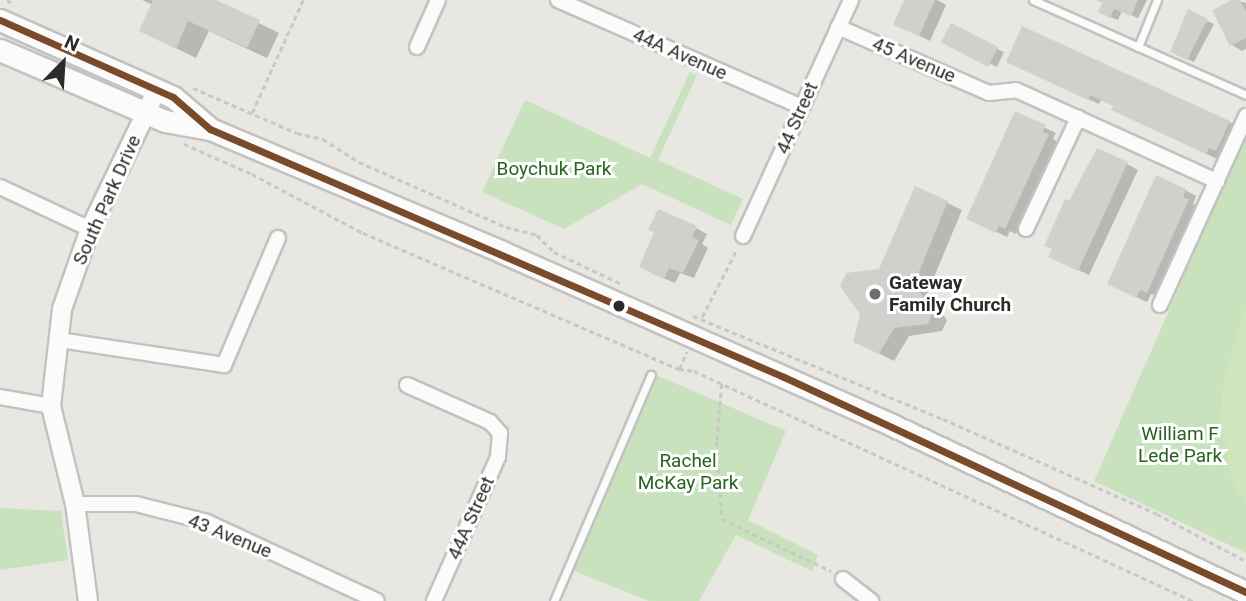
<!DOCTYPE html>
<html>
<head>
<meta charset="utf-8">
<style>
	body { margin:0 }
	#map { position:relative; width:1246px; height:601px; overflow:hidden; background:#e9e7e2; font-family:Roboto,sans-serif }
	div>[style] { position:absolute }
	.green>* { inset:0; background:#c9e2be }
	.pitch>* { inset:0; background:#d1e5bc }
	.shadow>* { inset:0; background:#0003 }
	.building>* { inset:0; background:#d2d0cd; transform-origin:0 0 }
	.path>* { height:2.5px; margin-top:-1.25px; transform-origin:0; background:repeating-linear-gradient(90deg,#c8c8c7 0 5px,transparent 0 8.5px) }
	.roads { filter:drop-shadow(2px 0 #c3c2c1) drop-shadow(-2px 0 #c3c2c1) drop-shadow(0 2px #c3c2c1) drop-shadow(0 -2px #c3c2c1) }
	.service>* { height:7px; margin:-3.5px; padding:0 3.5px; transform-origin:3.5px; border-radius:3.5px; background:#fcfbfb }
	.minor>* { height:14px; margin:-7px; padding:0 7px; transform-origin:7px; border-radius:7px; background:#fcfbfb }
	.tertiary>* { height:18px; margin:-9px; padding:0 9px; transform-origin:9px; border-radius:9px; background:#fcfbfb }
	.secondary>* { height:21px; margin:-10.5px; padding:0 10.5px; transform-origin:10.5px; border-radius:10.5px; background:#fcfbfb }
	.bus-1>* { height:7px; margin:-3.5px; padding:0 3.5px; transform-origin:3.5px; border-radius:3.5px; background:#7a4b2a }
	.dots>* { width:19px; height:19px; translate:-50% -50%; box-sizing:border-box; border:4px solid #fff; border-radius:50% }
	span { translate:-50% -50%; white-space:nowrap; text-align:center; line-height:1.15; -webkit-text-stroke:6px #fff; paint-order:stroke }
	.street-label { font-size:19px; color:#2b2b2b }
	.park-label { font-size:19px; color:#276321 }
	.poi-label { font-size:19px; color:#2b2b2b; font-weight:700 }
	.left { translate:0 -50%; text-align:left }
	.north { position:absolute; left:28px; top:28px; width:70px; height:70px; -webkit-text-stroke:5px #fff; paint-order:stroke; rotate:24deg; font-size:19px; font-weight:700; line-height:28px; text-align:center; color:#2b2b2b }
	.north::after { content:''; display:block; margin:auto; width:24px; height:32px; background:#2b2b2b; clip-path:polygon(50% 0,100% 100%,50% 72%,0 100%) }
</style>
</head>
<body>
<div id="map">
	<div class="green">
		<i style="clip-path:polygon(690px 72px,697px 75px,658px 160px,743px 199px,731px 225px,642px 184px,564px 229px,482px 192px,525px 100px,650px 158px)"></i>
		<i style="clip-path:polygon(1246px 135px,1246px 553px,1094px 481px)"></i>
		<i style="clip-path:polygon(649px 372px,786px 431px,748px 520px,818px 555px,812px 571px,736px 535px,699px 601px,649px 601px,567px 568px)"></i>
		<i style="clip-path:polygon(0 508px,61px 511px,68px 560px,0 570px)"></i>
	</div>
	<div class="pitch">
		<i style="clip-path:polygon(1244px 310px,1246px 310px,1246px 504px,1232px 481px,1221px 417px,1223px 384px)"></i>
	</div>
	<div class="shadow">
		<i style="clip-path:polygon(142px 0,212px 0,279px 33px,267px 58px,209px 31px,196px 58px,141px 31px,153px 5px)"></i>
		<i style="clip-path:polygon(906px 0,937px 0,946px 5px,930px 41px,904px 28px)"></i>
		<i style="clip-path:polygon(1106px 0,1147px 0,1138px 18px,1122px 11px,1118px 20px,1107px 16px)"></i>
		<i style="clip-path:polygon(1235px 0,1246px 3px,1246px 49px,1242px 51px,1232px 45px)"></i>
		<i style="clip-path:polygon(1207px 21px,1214px 24px,1194px 62px,1179px 55px)"></i>
		<i style="clip-path:polygon(951px 46px,997px 49px,1004px 52px,997px 67px)"></i>
		<i style="clip-path:polygon(1019px 67px,1229px 122px,1240px 128px,1227px 156px,1220px 152px,1217px 159px,1124px 115px,1115px 106px,1101px 100px,1099px 104px)"></i>
		<i style="clip-path:polygon(1016px 114px,1056px 133px,1053px 139px,1058px 142px,1016px 234px,1010px 231px,1007px 237px,977px 222px)"></i>
		<i style="clip-path:polygon(1127px 164px,1138px 170px,1089px 275px,1061px 262px,1070px 203px)"></i>
		<i style="clip-path:polygon(916px 188px,962px 210px,927px 294px,947px 320px,942px 331px,909px 336px,894px 361px,855px 341px)"></i>
		<i style="clip-path:polygon(1185px 190px,1196px 196px,1193px 204px,1199px 207px,1158px 297px,1151px 294px,1147px 302px,1120px 290px)"></i>
		<i style="clip-path:polygon(696px 228px,707px 234px,702px 244px,708px 248px,694px 278px,680px 273px,675px 283px,651px 273px)"></i>
	</div>
	<div class="building">
		<i style="clip-path:polygon(153px 0,216px 0,260px 20px,247px 48px,188px 21px,176px 49px,139px 31px)"></i>
		<i style="clip-path:polygon(904px 0,935px 0,919px 36px,893px 25px)"></i>
		<i style="clip-path:polygon(1095px 0,1138px 0,1131px 16px,1114px 9px,1110px 18px,1098px 12px,1102px 3px)"></i>
		<i style="clip-path:polygon(1232px 0,1240px 0,1246px 11px,1246px 38px,1230px 46px,1212px 10px)"></i>
		<i style="clip-path:polygon(1188px 9px,1208px 19px,1187px 60px,1170px 52px)"></i>
		<i style="left:951px;top:23px;width:53px;height:22px;rotate:27deg"></i>
		<i style="clip-path:polygon(1022px 26px,1230px 121px,1216px 151px,1209px 148px,1206px 154px,1111px 110px,1113px 106px,1090px 95px,1088px 100px,1006px 62px)"></i>
		<i style="clip-path:polygon(1015px 111px,1046px 125px,1043px 132px,1049px 134px,1005px 229px,999px 226px,996px 233px,966px 219px)"></i>
		<i style="clip-path:polygon(1097px 148px,1128px 162px,1078px 271px,1048px 257px,1052px 249px,1044px 246px,1065px 199px,1069px 201px)"></i>
		<i style="clip-path:polygon(1156px 175px,1186px 189px,1183px 197px,1189px 199px,1147px 293px,1140px 290px,1136px 298px,1107px 284px)"></i>
		<i style="clip-path:polygon(915px 186px,948px 201px,914px 284px,933px 311px,928px 324px,894px 328px,879px 354px,853px 342px,860px 314px,840px 286px,846px 273px,879px 269px)"></i>
		<i style="clip-path:polygon(658px 209px,697px 226px,692px 237px,699px 240px,683px 273px,669px 268px,664px 279px,639px 267px,654px 232px,648px 230px)"></i>
	</div>
	<div class="path">
		<i style="left:7px;top:0;width:7px;rotate:34deg"></i>
		<i style="left:193px;top:88px;width:113px;rotate:23.4deg"></i>
		<i style="left:297px;top:133px;width:27px;rotate:13deg"></i>
		<i style="left:323px;top:139px;width:43px;rotate:32.6deg"></i>
		<i style="left:359px;top:162px;width:161px;rotate:23.9deg"></i>
		<i style="left:506px;top:227px;width:32px;rotate:14deg"></i>
		<i style="left:537px;top:235px;width:24px;rotate:45deg"></i>
		<i style="left:554px;top:252px;width:73px;rotate:25.2deg"></i>
		<i style="left:252px;top:113px;width:124px;rotate:-65.7deg"></i>
		<i style="left:184px;top:144px;width:74px;rotate:23.8deg"></i>
		<i style="left:252px;top:174px;width:126px;rotate:28deg"></i>
		<i style="left:363px;top:233px;width:344px;rotate:23.3deg"></i>
		<i style="left:679px;top:369px;width:15px;rotate:8deg"></i>
		<i style="left:694px;top:371px;width:549px;rotate:24.75deg"></i>
		<i style="left:693px;top:316px;width:270px;rotate:22.4deg"></i>
		<i style="left:943px;top:419px;width:234px;rotate:23.9deg"></i>
		<i style="left:1157px;top:514px;width:101px;rotate:27.8deg"></i>
		<i style="left:702px;top:317px;width:76px;rotate:-62.8deg"></i>
		<i style="left:679px;top:369px;width:19px;rotate:-65deg"></i>
		<i style="left:722px;top:384px;width:58px;rotate:94.9deg"></i>
		<i style="left:717px;top:442px;width:77px;rotate:86.3deg"></i>
		<i style="left:722px;top:519px;width:121px;rotate:25.5deg"></i>
	</div>
	<div class="roads">
		<div class="service">
			<i style="left:1033px;top:0;width:233px;rotate:24deg"></i>
			<i style="left:1138px;top:47px;width:51px;rotate:-68deg"></i>
			<i style="left:554px;top:601px;width:246px;rotate:-66.8deg"></i>
		</div>
		<div class="minor">
			<i style="left:558px;top:0;width:266px;rotate:23.7deg"></i>
			<i style="left:838px;top:27px;width:165px;rotate:23.6deg"></i>
			<i style="left:989px;top:93px;width:27px;rotate:-6deg"></i>
			<i style="left:1016px;top:90px;width:221px;rotate:24.4deg"></i>
			<i style="left:417px;top:47px;width:51px;rotate:-65.9deg"></i>
			<i style="left:0;top:187px;width:99px;rotate:25deg"></i>
			<i style="left:1026px;top:229px;width:123px;rotate:-64.9deg"></i>
			<i style="left:743px;top:236px;width:260px;rotate:-65.4deg"></i>
			<i style="left:1160px;top:305px;width:208px;rotate:-65.5deg"></i>
			<i style="left:59px;top:340px;width:167px;rotate:8.6deg"></i>
			<i style="left:224px;top:365px;width:138px;rotate:-67deg"></i>
			<i style="left:407px;top:385px;width:91px;rotate:24deg"></i>
			<i style="left:490px;top:422px;width:15px;rotate:48deg"></i>
			<i style="left:500px;top:433px;width:24px;rotate:95deg"></i>
			<i style="left:498px;top:457px;width:158px;rotate:114deg"></i>
			<i style="left:0;top:397px;width:52px;rotate:10deg"></i>
			<i style="left:75px;top:504px;width:61px"></i>
			<i style="left:136px;top:504px;width:73px;rotate:14.2deg"></i>
			<i style="left:207px;top:522px;width:187px;rotate:24.9deg"></i>
			<i style="left:843px;top:579px;width:36px;rotate:38deg"></i>
		</div>
		<div class="tertiary">
			<i style="left:88px;top:601px;width:98px;rotate:-97.6deg"></i>
			<i style="left:75px;top:504px;width:101px;rotate:-103.8deg"></i>
			<i style="left:51px;top:406px;width:98px;rotate:-83.5deg"></i>
			<i style="left:62px;top:309px;width:85px;rotate:-70.7deg"></i>
			<i style="left:90px;top:229px;width:154px;rotate:-64.3deg"></i>
		</div>
		<div class="secondary">
			<i style="left:0;top:20px;width:189px;rotate:24deg"></i>
			<i style="left:173px;top:97px;width:48px;rotate:40.7deg"></i>
			<i style="left:0;top:50px;width:180px;rotate:23.3deg"></i>
			<i style="left:165px;top:121px;width:46px;rotate:10.1deg"></i>
			<i style="left:210px;top:129px;width:317px;rotate:22.8deg"></i>
			<i style="left:502px;top:252px;width:427px;rotate:23.9deg"></i>
			<i style="left:892px;top:425px;width:391px;rotate:25.3deg"></i>
		</div>
	</div>
	<div class="bus-1">
		<i style="left:0;top:20px;width:189px;rotate:24deg"></i>
		<i style="left:173px;top:97px;width:49px;rotate:40.9deg"></i>
		<i style="left:210px;top:129px;width:625px;rotate:23.37deg"></i>
		<i style="left:784px;top:377px;width:510px;rotate:24.96deg"></i>
	</div>
	<div class="dots">
		<i style="left:875px;top:294px;background:#6e6d6b"></i>
		<i style="left:619px;top:306px;background:#2b2b2b"></i>
	</div>
	<div class="street-label">
		<span style="left:680px;top:54px;rotate:24deg">44A Avenue</span>
		<span style="left:914px;top:60px;rotate:23deg">45 Avenue</span>
		<span style="left:797px;top:118px;rotate:-66deg">44 Street</span>
		<span style="left:107px;top:200px;rotate:-66deg">South Park Drive</span>
		<span style="left:471px;top:518px;rotate:-66deg">44A Street</span>
		<span style="left:230px;top:536px;rotate:22deg">43 Avenue</span>
	</div>
	<div class="park-label">
		<span style="left:554px;top:169px">Boychuk Park</span>
		<span style="left:1180px;top:445px">William F<br>Lede Park</span>
		<span style="left:688px;top:472px">Rachel<br>McKay Park</span>
	</div>
	<div class="poi-label">
		<span class="left" style="left:889px;top:294px">Gateway<br>Family Church</span>
	</div>
	<div class="north">N</div>
</div>
</body>
</html>
